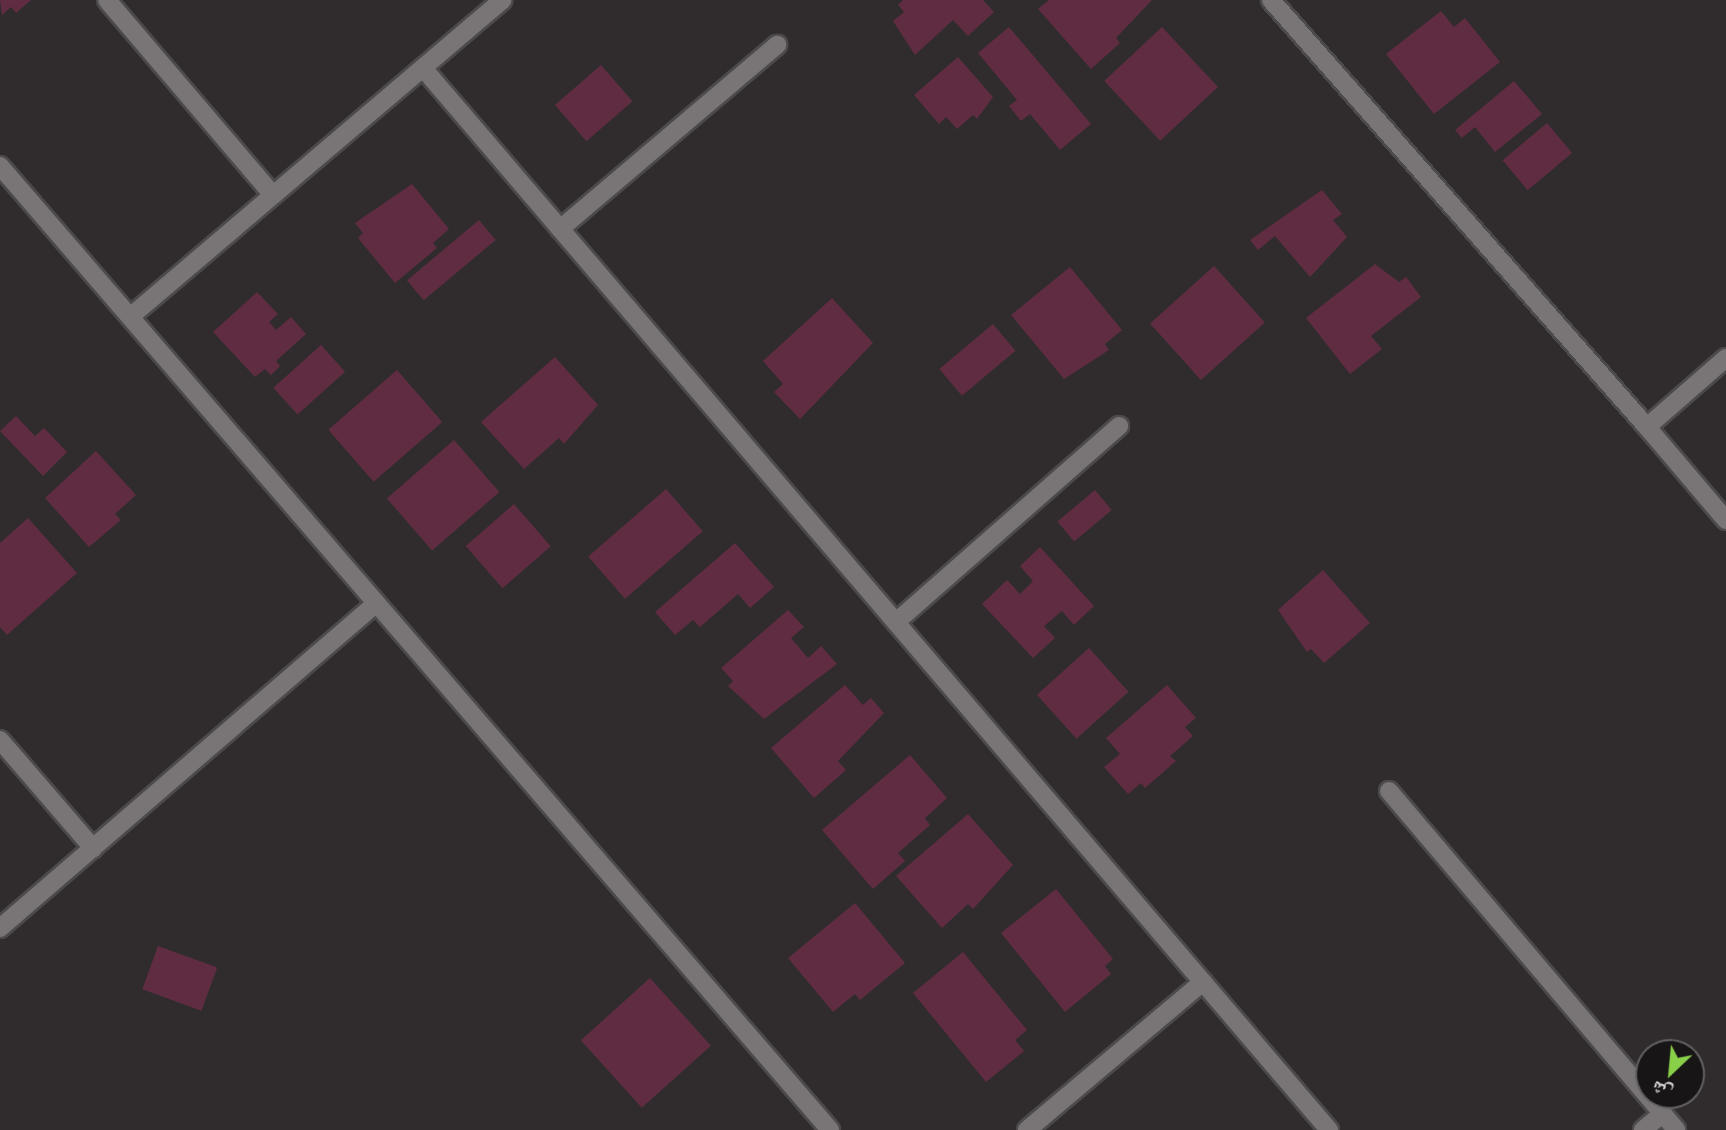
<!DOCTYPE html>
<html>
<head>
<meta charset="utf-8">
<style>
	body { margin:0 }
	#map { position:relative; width:1726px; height:1130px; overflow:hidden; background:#302c2e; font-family:"Public Sans","Noto Naskh Arabic",sans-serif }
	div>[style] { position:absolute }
	.building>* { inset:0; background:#602c41; transform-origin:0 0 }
	.roads { filter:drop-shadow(2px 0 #4d4a4b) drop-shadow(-2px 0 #4d4a4b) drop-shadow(0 2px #4d4a4b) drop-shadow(0 -2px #4d4a4b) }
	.minor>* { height:18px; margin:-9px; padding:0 9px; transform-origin:9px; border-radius:9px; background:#797576 }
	span { translate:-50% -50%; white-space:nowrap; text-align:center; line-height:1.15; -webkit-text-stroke:5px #171516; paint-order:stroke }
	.north { position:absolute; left:1635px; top:1039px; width:70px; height:70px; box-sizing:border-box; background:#171516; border:2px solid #636061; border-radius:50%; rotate:206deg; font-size:19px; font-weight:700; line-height:28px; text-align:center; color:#d4d1d2 }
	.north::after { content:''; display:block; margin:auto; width:24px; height:32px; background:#89cf48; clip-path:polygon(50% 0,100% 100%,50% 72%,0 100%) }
</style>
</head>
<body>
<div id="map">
	<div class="building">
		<i style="clip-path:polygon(0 0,31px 0,16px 13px,11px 7px,2px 15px)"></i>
		<i style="clip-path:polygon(903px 0,983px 0,994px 12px,968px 36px,953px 20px,915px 55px,893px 21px,904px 12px,898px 5px)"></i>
		<i style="clip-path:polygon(1049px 0,1152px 0,1116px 38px,1120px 43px,1091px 69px,1038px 9px)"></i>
		<i style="clip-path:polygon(1441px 11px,1454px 27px,1465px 18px,1500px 62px,1434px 114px,1386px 54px)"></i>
		<i style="clip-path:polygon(1009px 27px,1091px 124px,1060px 150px,1030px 114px,1021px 121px,1009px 106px,1017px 100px,978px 53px)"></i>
		<i style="left:1162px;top:27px;width:82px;height:79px;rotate:47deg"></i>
		<i style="clip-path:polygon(958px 57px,993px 97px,977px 119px,973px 115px,957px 129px,946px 117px,939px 124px,914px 95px)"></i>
		<i style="left:601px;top:65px;width:48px;height:61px;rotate:49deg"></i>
		<i style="clip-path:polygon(1514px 81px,1542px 114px,1495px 152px,1475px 127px,1462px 138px,1455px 130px)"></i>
		<i style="left:1547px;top:123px;width:39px;height:58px;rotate:50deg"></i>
		<i style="clip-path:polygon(412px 184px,449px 229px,433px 243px,437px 248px,395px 283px,358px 238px,363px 233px,355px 223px)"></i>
		<i style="clip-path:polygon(1322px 190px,1342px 214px,1333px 220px,1347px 237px,1310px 277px,1275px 236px,1258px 250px,1250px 240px)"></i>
		<i style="left:479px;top:220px;width:26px;height:94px;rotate:50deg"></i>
		<i style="clip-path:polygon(1375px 264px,1399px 282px,1406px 277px,1421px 297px,1371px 336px,1382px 349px,1350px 374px,1306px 318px)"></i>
		<i style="left:1214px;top:266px;width:76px;height:86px;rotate:48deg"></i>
		<i style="clip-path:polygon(1070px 267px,1122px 330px,1105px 344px,1109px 350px,1064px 379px,1011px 315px)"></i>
		<i style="clip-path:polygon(257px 292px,278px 314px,269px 322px,276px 330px,291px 317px,306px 334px,276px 361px,280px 366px,271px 375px,265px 369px,255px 377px,213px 332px)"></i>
		<i style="clip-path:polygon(832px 298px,873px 343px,800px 419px,774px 392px,783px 384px,763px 361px)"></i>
		<i style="left:993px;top:324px;width:35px;height:70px;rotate:50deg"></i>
		<i style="left:321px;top:345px;width:36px;height:64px;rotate:48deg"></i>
		<i style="clip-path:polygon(555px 357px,598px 405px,564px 444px,559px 438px,524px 469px,481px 422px)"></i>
		<i style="left:397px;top:370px;width:69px;height:91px;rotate:49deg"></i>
		<i style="clip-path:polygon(16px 416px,35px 436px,44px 428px,67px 452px,43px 476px,0 431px)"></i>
		<i style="left:454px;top:440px;width:69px;height:89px;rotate:49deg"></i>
		<i style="clip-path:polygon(96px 451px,136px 495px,115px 514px,121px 520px,89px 547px,45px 498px)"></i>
		<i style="left:666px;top:489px;width:56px;height:103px;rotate:49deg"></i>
		<i style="left:1095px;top:490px;width:26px;height:49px;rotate:50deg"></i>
		<i style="left:514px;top:504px;width:56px;height:64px;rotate:49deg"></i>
		<i style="clip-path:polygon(28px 518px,77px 573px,7px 635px,0 627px,0 543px)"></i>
		<i style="clip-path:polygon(735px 543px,774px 587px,750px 608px,738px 594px,700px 627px,693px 620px,675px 635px,655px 612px)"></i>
		<i style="clip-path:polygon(1040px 547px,1094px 606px,1074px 625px,1062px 611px,1044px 626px,1055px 638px,1033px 658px,982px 604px,1007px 580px,1020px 594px,1033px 581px,1020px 566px)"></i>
		<i style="clip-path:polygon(1323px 570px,1370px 623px,1324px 663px,1311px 649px,1307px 652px,1278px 610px)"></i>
		<i style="clip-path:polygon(788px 610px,804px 627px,791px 638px,808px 658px,821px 646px,837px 664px,764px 719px,728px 686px,733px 681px,721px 668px)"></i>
		<i style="left:1089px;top:648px;width:59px;height:70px;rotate:48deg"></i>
		<i style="clip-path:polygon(845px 685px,863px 705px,871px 698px,884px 713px,838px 761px,846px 770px,814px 798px,771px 748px)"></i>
		<i style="clip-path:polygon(1167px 685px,1196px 718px,1185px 727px,1193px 736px,1170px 756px,1176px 761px,1145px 788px,1141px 783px,1128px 794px,1104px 767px,1120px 754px,1106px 738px)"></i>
		<i style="clip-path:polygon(910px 755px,947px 798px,925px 818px,930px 825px,898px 853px,905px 861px,873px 889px,822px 830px)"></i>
		<i style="clip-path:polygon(968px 814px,1013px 865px,973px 909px,968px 904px,942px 928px,896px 876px)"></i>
		<i style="clip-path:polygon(1056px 889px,1113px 959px,1105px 966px,1111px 974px,1065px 1012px,1001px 933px)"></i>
		<i style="clip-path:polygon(855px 903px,905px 963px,860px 1000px,855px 994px,833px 1012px,788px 958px)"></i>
		<i style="left:158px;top:946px;width:63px;height:46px;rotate:20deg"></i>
		<i style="clip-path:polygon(963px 952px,1027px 1030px,1015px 1040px,1024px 1051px,986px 1082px,913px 993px)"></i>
		<i style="left:650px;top:978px;width:91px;height:93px;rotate:48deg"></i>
	</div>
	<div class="roads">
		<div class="minor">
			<i style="left:107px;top:0;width:256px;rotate:49.6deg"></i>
			<i style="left:1271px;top:0;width:569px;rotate:48.63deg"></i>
			<i style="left:423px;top:68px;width:1396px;rotate:49.53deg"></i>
			<i style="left:0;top:166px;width:1272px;rotate:49.27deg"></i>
			<i style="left:560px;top:229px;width:285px;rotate:-40.3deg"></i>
			<i style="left:130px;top:317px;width:489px;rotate:-40.4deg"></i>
			<i style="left:1726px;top:358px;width:105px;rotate:138.9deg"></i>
			<i style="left:1647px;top:427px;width:122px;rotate:49.7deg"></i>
			<i style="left:896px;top:622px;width:297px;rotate:-41.3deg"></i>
			<i style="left:0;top:740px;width:143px;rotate:49.3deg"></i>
			<i style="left:1389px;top:791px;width:444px;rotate:49.7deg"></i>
			<i style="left:0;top:928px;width:497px;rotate:-40.8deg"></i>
			<i style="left:1027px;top:1130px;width:230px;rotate:-40.1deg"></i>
			<i style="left:1643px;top:1130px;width:25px;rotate:-40deg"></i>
		</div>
	</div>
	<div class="north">ش</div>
</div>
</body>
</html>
